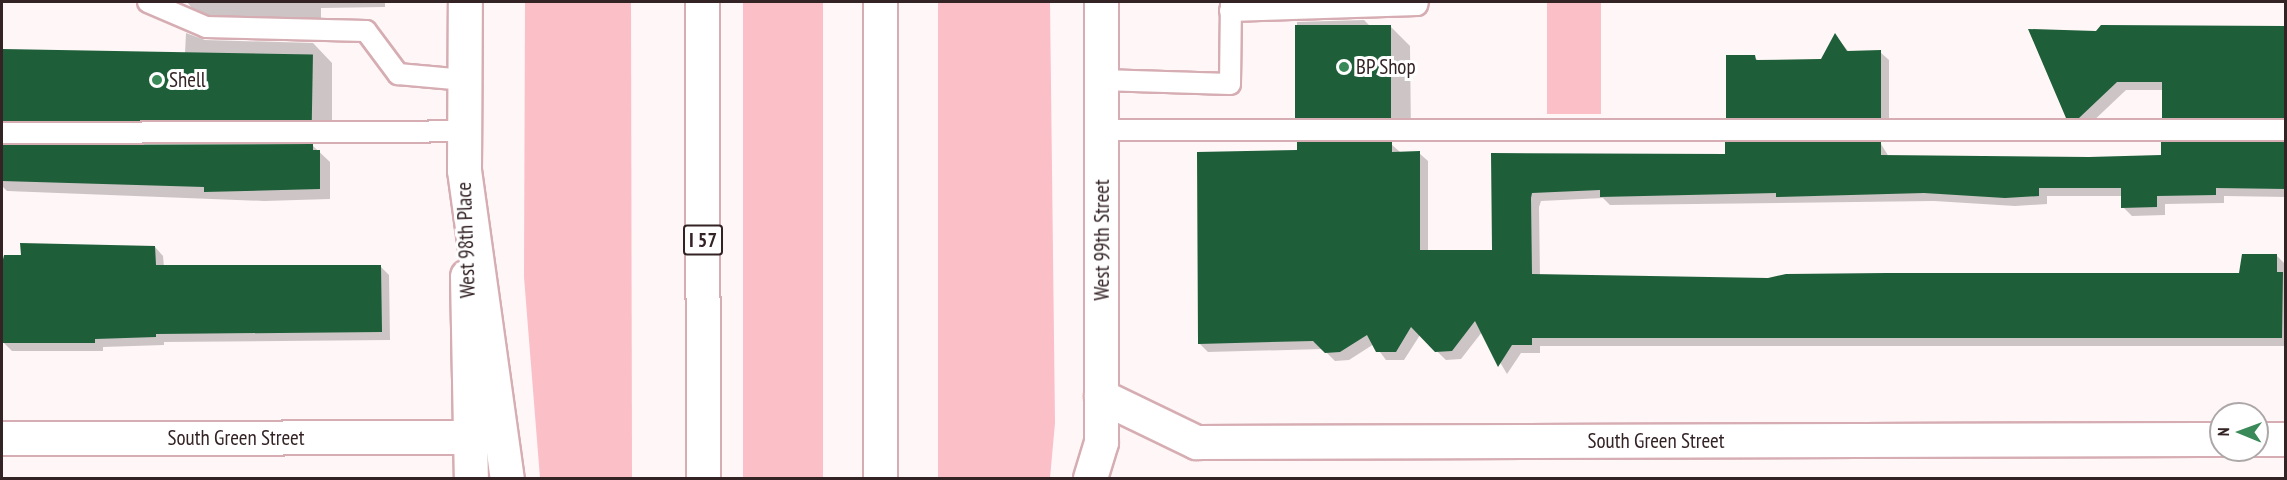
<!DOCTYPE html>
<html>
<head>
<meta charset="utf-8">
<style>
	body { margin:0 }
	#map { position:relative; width:2287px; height:480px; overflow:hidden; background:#fff6f7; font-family:"PT Sans Narrow",sans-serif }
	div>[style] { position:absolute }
	.green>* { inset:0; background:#fbbfc8; transform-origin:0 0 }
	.shadow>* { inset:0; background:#0003 }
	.building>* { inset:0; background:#1e5f39; transform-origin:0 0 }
	.roads { filter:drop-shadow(2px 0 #d6adb2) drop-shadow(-2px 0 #d6adb2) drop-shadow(0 2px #d6adb2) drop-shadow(0 -2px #d6adb2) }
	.lane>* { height:20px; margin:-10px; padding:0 10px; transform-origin:10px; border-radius:10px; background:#fff }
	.street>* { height:33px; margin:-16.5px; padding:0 16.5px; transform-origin:16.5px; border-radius:16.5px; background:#fff }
	.secondary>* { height:33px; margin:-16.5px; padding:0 16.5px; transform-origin:16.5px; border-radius:16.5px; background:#fff }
	.primary>* { height:33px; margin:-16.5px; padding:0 16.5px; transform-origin:16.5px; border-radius:16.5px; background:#fff }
	.highway>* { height:33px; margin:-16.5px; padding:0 16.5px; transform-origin:16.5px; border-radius:16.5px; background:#fff }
	.dots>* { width:16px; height:16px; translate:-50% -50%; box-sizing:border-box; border:3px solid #fff; border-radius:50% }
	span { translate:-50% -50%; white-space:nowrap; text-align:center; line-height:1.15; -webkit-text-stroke:6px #fff; paint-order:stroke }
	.shield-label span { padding:2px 4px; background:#fff; border:2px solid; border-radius:4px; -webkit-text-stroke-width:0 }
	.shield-label { font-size:20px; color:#332325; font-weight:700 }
	.poi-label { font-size:21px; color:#332325 }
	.left { translate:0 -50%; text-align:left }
	.street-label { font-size:21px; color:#332325 }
	.frame { position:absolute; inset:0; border:3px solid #332325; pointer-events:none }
	.north { position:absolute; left:2209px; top:402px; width:60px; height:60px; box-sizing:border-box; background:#fff; border:2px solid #ada7a8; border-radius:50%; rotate:271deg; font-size:16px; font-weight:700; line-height:24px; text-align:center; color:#332325 }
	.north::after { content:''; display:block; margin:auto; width:21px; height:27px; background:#3a8958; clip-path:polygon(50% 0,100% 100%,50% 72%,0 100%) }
</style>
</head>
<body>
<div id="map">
	<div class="green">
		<i style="clip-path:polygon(525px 2px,631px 2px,632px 478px,540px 478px,524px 277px)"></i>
		<i style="left:743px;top:2px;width:80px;height:476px"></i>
		<i style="clip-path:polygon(938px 2px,1050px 2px,1055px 423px,1050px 478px,938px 478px)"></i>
		<i style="left:1547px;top:2px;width:54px;height:112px"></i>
	</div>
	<div class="shadow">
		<i style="clip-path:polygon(187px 2px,385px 2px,385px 7px,321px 8px,321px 26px,218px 23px,196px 13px)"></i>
		<i style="clip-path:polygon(1364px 20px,1370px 26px,1390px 26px,1410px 46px,1411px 137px,1318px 137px,1298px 117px,1297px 22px)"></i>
		<i style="clip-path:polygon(2286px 28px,2286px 127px,2172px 126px,2163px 117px,2164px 90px,2126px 90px,2088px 126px,2076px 126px,2068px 117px,2097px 32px)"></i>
		<i style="clip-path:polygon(186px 33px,205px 40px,313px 43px,332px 63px,332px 139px,2px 125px,2px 51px,185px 53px)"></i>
		<i style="clip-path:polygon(1835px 35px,1849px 52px,1880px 52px,1889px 60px,1889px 126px,1736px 126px,1727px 117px,1754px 57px,1759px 61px,1821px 61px)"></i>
		<i style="clip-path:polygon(2286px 143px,2286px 197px,2224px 196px,2224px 203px,2165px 204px,2165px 215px,2132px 216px,2123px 207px,2123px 196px,2047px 196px,2047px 204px,2015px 206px,1934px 201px,1610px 205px,1603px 198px,1541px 201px,1539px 207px,1540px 276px,1768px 279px,2241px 275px,2277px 256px,2285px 264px,2286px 346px,1540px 346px,1540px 353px,1521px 353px,1507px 374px,1482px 332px,1461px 359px,1446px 360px,1420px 335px,1404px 360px,1386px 360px,1374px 344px,1349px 360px,1335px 361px,1323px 349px,1208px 352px,1199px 343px,1299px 151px,1391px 144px,1400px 152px,1419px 153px,1428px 161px,1428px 251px,1494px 252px,1493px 155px,1727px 156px,1881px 144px,1889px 157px,2089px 158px,2162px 156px)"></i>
		<i style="clip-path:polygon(2px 145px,312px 145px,330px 162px,330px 199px,264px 201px,7px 191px,2px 186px)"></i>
		<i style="clip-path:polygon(155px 247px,163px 256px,164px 267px,380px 266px,389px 275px,390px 340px,164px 342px,164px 345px,103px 347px,103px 351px,12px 351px,3px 342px,2px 266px)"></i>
	</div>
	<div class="building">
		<i style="left:1295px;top:25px;width:96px;height:93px"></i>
		<i style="clip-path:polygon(2101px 25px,2286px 26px,2286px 118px,2162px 118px,2162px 82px,2117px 82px,2079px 118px,2066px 118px,2028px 29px,2096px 31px)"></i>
		<i style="clip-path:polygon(1835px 33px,1847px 51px,1881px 50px,1881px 118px,1726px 118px,1726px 55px,1755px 55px,1756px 60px,1821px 59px)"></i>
		<i style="left:2px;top:49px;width:311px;height:72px;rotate:1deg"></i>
		<i style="clip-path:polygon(1297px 142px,1392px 142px,1392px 152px,1420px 151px,1420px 250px,1492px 250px,1491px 153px,1725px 154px,1725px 142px,1881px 142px,1881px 155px,2089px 157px,2161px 155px,2161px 142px,2286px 142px,2286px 189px,2216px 188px,2216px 195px,2157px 196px,2157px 207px,2121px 208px,2121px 188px,2039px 188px,2039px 196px,2005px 198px,1924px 193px,1776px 197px,1776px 193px,1600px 197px,1600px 190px,1532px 193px,1531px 198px,1532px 274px,1768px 278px,1786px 274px,1887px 273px,2239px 273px,2242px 254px,2277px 254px,2277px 272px,2283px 272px,2282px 338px,1532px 338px,1532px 345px,1512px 345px,1498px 367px,1475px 321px,1452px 351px,1435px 352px,1411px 327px,1396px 352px,1376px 352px,1367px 335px,1340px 352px,1325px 353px,1313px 341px,1198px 344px,1197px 152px,1297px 150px)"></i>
		<i style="clip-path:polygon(313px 144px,313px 150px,320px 150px,320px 189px,204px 192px,204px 187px,2px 181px,2px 145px)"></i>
		<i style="clip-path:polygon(20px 243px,155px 246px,156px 265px,381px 265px,382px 332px,156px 334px,156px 337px,95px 339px,95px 343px,2px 343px,2px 264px,4px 255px,21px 255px)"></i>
	</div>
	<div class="roads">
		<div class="lane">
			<i style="left:148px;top:2px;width:63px;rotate:23.3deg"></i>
			<i style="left:206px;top:27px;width:160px;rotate:1.4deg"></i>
			<i style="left:366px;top:31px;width:54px;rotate:53.3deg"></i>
			<i style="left:398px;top:74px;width:67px;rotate:5.1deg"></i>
			<i style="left:1230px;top:11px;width:187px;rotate:-1.8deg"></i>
			<i style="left:1417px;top:5px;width:3px;rotate:-72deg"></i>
			<i style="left:1101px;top:80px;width:129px;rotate:1.8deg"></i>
			<i style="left:1230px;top:84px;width:82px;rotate:-89.3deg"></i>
			<i style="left:1102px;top:130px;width:1184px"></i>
			<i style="left:2px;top:133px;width:462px;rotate:-0.2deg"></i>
		</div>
		<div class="street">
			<i style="left:1101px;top:396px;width:106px;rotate:25.8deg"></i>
			<i style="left:1196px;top:442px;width:1025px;rotate:-0.17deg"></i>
			<i style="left:2px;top:438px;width:469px;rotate:-0.1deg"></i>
			<i style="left:2257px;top:439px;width:29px"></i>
		</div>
		<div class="secondary">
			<i style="left:467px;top:276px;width:202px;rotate:88.9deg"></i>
		</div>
		<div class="primary">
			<i style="left:1101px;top:2px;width:440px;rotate:90deg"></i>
			<i style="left:464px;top:170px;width:168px;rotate:-89.7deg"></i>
		</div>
		<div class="highway">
			<i style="left:702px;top:2px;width:476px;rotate:89.9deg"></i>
			<i style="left:880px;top:2px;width:476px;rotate:90deg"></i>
			<i style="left:464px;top:170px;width:311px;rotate:82.1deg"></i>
			<i style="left:1090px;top:478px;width:38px;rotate:-73deg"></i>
		</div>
	</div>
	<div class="dots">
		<i style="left:1344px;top:67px;background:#3a8958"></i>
		<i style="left:157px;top:80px;background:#3a8958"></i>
	</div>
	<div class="shield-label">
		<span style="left:703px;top:240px">I 57</span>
	</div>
	<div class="poi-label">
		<span class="left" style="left:1356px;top:67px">BP Shop</span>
		<span class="left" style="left:169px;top:80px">Shell</span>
	</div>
	<div class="street-label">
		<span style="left:466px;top:240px;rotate:-92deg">West 98th Place</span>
		<span style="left:1102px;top:240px;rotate:-90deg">West 99th Street</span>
		<span style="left:236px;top:438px">South Green Street</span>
		<span style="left:1656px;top:441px">South Green Street</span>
	</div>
	<div class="frame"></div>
	<div class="north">N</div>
</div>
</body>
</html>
